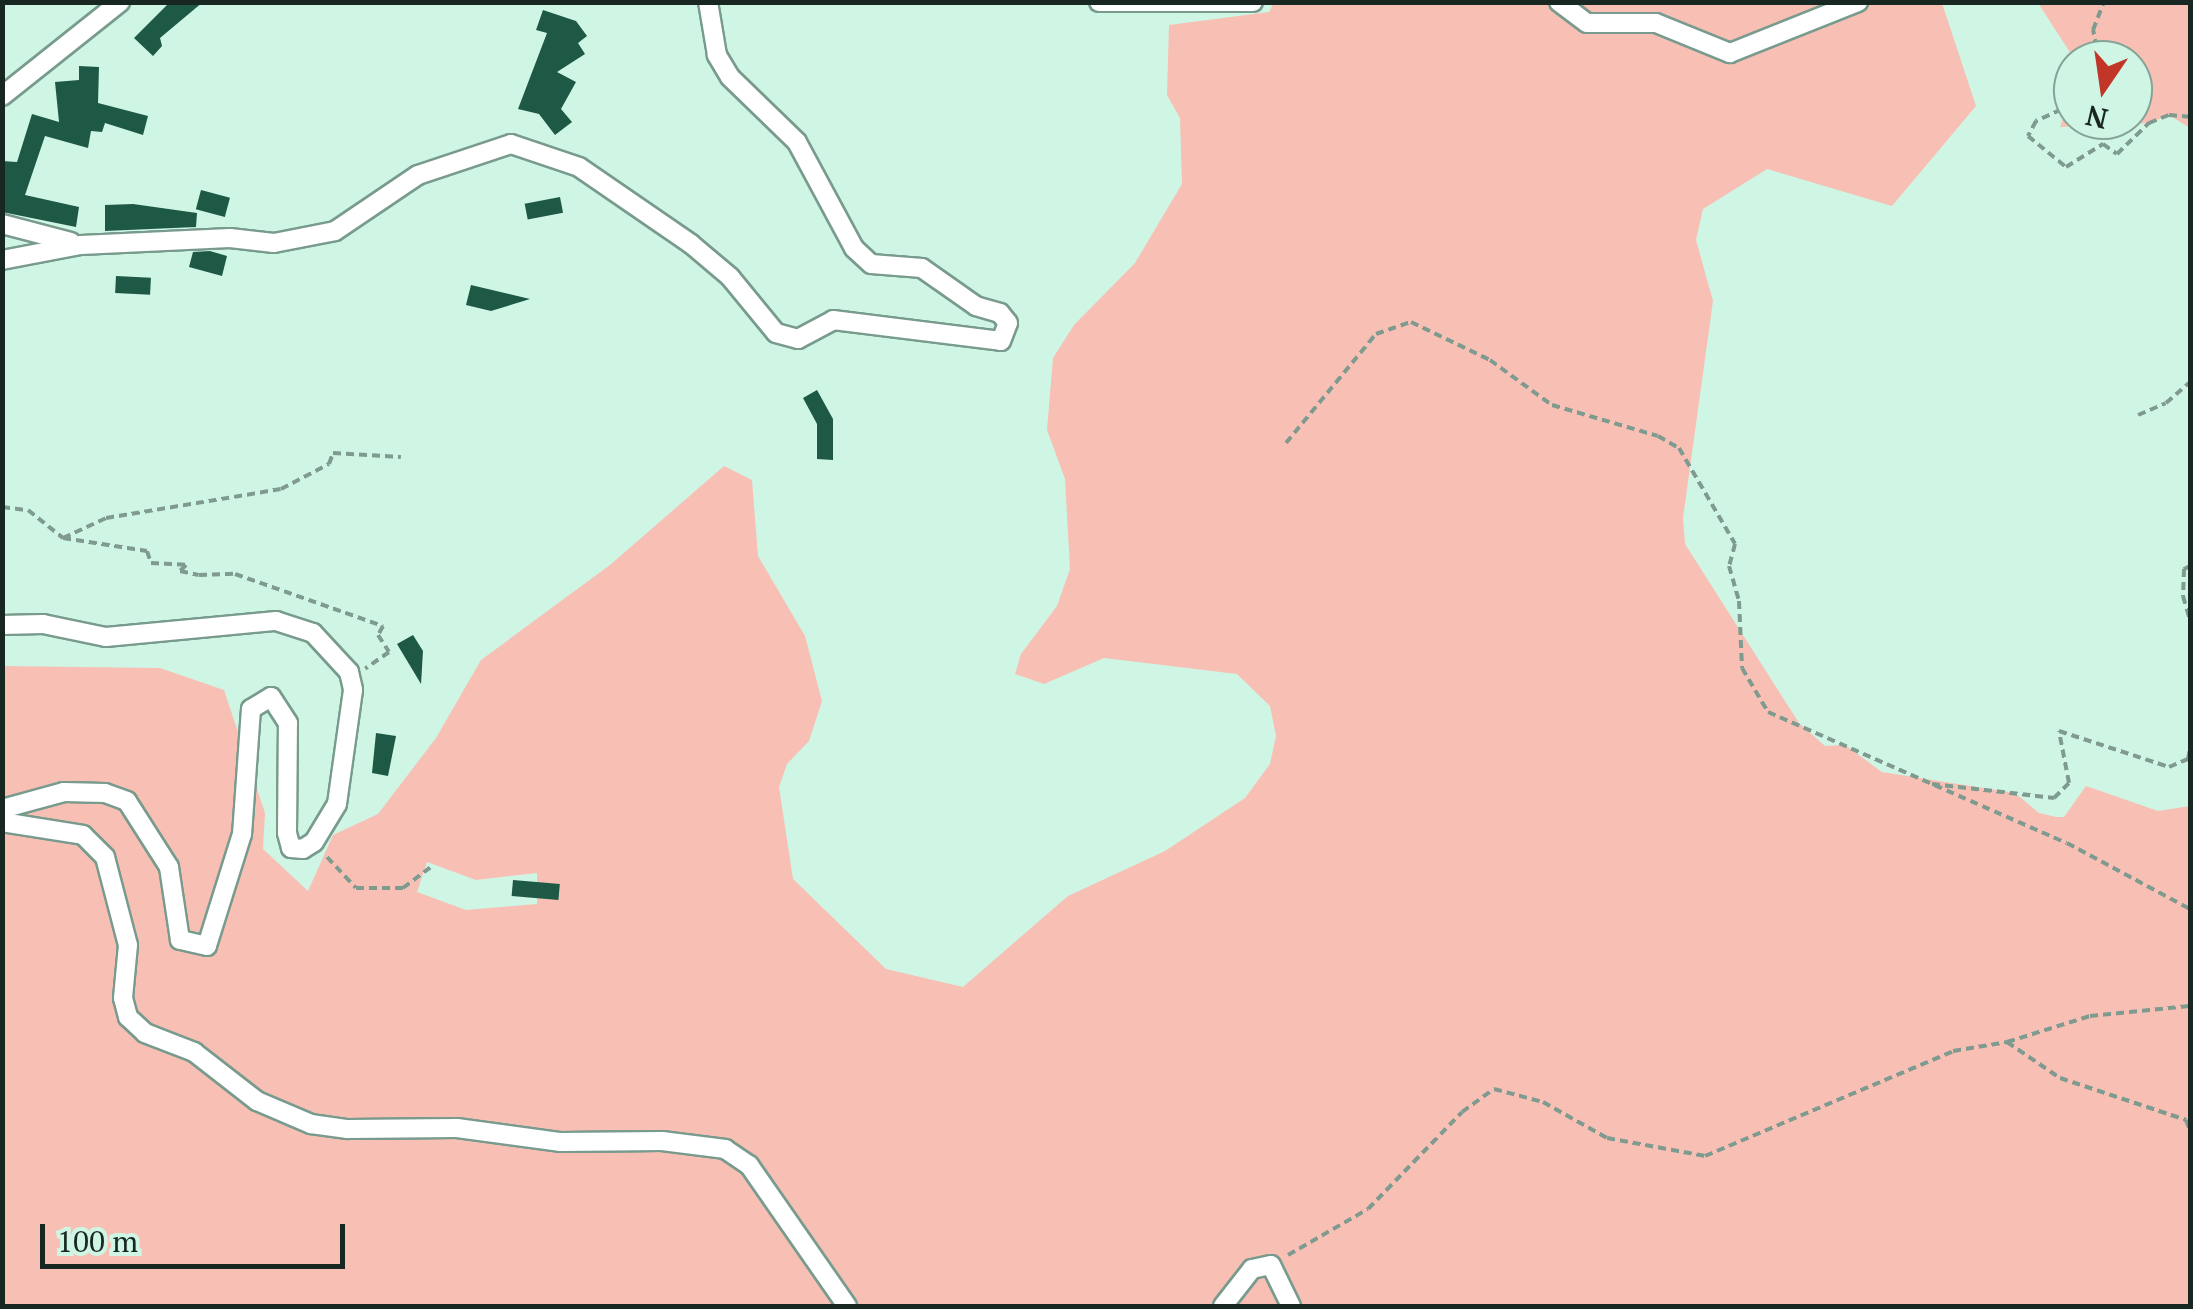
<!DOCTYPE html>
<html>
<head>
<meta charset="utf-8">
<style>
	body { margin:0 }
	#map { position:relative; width:2193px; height:1309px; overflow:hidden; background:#cff5e5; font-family:"PT Serif",serif }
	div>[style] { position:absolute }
	.green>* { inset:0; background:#f8bfb5 }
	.building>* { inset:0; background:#1e5946; transform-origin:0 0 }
	.path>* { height:4px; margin-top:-2px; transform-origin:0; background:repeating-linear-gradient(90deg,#7f9a8f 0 8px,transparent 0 13px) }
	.roads { filter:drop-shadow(2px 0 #789b8d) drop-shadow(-2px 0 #789b8d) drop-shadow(0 2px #789b8d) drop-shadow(0 -2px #789b8d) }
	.minor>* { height:18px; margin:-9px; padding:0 9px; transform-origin:9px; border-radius:9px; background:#fff }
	span { translate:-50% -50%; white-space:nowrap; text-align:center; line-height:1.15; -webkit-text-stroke:10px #cff5e5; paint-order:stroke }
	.frame { position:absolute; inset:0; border:5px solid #192722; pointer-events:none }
	.north { position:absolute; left:2053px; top:40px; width:100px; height:100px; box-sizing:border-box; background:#cff5e5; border:2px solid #86a397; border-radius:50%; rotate:193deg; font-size:28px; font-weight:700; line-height:40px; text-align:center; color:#192722 }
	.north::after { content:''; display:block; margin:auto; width:35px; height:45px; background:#c23627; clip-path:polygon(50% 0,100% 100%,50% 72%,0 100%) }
	.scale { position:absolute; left:40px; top:1224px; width:305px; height:45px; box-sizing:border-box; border:5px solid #192722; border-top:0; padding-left:12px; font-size:30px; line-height:35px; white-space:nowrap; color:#192722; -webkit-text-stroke:8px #cff5e5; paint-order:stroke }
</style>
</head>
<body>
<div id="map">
	<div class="green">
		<i style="clip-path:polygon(evenodd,1274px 2px,1942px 3px,1976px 106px,1892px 206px,1767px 169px,1703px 209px,1696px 240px,1713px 301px,1683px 518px,1685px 544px,1799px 723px,1825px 746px,1845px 745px,1882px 772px,2015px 793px,2039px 813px,2056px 817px,2064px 817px,2086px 786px,2158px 811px,2190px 806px,2190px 1306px,3px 1306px,3px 666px,160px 668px,224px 690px,265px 813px,263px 849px,308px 891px,333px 835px,378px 814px,436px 738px,481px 660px,610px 565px,724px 466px,752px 480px,758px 556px,805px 636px,822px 701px,809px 741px,787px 764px,779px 787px,793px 879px,886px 969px,963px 987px,1068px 896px,1165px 851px,1245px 798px,1270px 764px,1276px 736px,1270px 706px,1237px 674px,1104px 658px,1044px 684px,1015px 674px,1021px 654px,1057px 606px,1070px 569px,1065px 479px,1047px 430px,1053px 358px,1074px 325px,1135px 263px,1182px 184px,1180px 118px,1167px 95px,1169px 25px,1269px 12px,1274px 2px,427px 862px,476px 880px,537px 873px,537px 904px,466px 910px,417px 892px,427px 862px)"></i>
		<i style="clip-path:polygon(2038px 3px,2190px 3px,2190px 128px,2169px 115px,2149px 123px,2060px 127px,2073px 90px,2073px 120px,2133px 120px,2133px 60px,2075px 60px)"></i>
	</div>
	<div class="building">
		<i style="clip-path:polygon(170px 2px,203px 2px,160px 38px,162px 46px,153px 56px,134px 38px)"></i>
		<i style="clip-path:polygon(543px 10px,576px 21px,587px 36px,578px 43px,585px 54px,557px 72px,576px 82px,561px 109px,572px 122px,555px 135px,539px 114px,518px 109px,547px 33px,536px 30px)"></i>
		<i style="clip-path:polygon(79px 66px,99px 67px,98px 103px,148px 116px,143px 135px,105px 123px,102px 132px,91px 131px,88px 148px,45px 136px,25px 195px,79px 207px,76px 227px,2px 212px,2px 161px,17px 162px,32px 114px,59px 122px,55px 82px,79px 80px)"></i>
		<i style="left:201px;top:190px;width:30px;height:20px;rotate:15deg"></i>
		<i style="left:560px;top:197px;width:16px;height:36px;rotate:79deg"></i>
		<i style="clip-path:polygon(133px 204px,197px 213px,196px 227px,105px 231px,105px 205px)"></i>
		<i style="clip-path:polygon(210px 251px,227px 256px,222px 276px,189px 267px,193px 252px)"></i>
		<i style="left:116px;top:276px;width:35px;height:17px;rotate:3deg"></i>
		<i style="clip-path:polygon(471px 285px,530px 299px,491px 311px,466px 305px)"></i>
		<i style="clip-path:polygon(817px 390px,833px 419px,833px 460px,817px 459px,817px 424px,803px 398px)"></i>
		<i style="clip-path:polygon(413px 635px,423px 651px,421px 684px,397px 644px)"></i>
		<i style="clip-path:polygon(376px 733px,396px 736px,388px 776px,372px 773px)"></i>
		<i style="left:513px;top:880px;width:47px;height:16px;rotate:5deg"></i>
	</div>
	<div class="path">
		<i style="left:2099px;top:60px;width:31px;rotate:-101deg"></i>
		<i style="left:2093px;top:30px;width:30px;rotate:-69deg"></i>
		<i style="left:2073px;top:104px;width:41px;rotate:155.3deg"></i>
		<i style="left:2036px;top:121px;width:17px;rotate:118deg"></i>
		<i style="left:2028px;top:136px;width:49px;rotate:39.2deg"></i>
		<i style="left:2066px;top:167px;width:44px;rotate:-31.9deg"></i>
		<i style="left:2103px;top:144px;width:17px;rotate:36deg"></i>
		<i style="left:2117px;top:154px;width:45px;rotate:-44.1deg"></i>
		<i style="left:2149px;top:123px;width:22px;rotate:-22deg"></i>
		<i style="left:2169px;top:115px;width:21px;rotate:5deg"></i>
		<i style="left:2138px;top:415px;width:30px;rotate:-23deg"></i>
		<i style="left:2166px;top:403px;width:32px;rotate:-41deg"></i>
		<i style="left:1286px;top:443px;width:141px;rotate:-50.5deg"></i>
		<i style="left:1376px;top:334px;width:37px;rotate:-19deg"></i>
		<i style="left:1411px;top:322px;width:88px;rotate:25.7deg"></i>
		<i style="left:1490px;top:360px;width:77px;rotate:36deg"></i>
		<i style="left:1552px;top:405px;width:110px;rotate:16.3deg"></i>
		<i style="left:1658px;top:436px;width:24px;rotate:30deg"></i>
		<i style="left:1679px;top:448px;width:111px;rotate:59.7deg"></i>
		<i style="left:1735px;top:544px;width:23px;rotate:105deg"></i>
		<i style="left:1729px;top:566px;width:36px;rotate:74deg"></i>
		<i style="left:1739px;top:601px;width:67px;rotate:87.4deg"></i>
		<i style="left:1742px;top:668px;width:51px;rotate:59.4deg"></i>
		<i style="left:1768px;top:712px;width:326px;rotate:23.7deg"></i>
		<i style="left:2067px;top:843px;width:140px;rotate:28.2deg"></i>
		<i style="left:2px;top:507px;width:26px;rotate:7deg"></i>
		<i style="left:28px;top:510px;width:45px;rotate:38.7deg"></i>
		<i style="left:63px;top:538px;width:85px;rotate:8.8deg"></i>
		<i style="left:147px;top:551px;width:13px;rotate:72deg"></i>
		<i style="left:151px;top:563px;width:35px;rotate:3deg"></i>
		<i style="left:186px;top:565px;width:8px;rotate:135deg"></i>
		<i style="left:180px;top:571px;width:19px;rotate:12deg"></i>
		<i style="left:199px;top:575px;width:36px;rotate:-2deg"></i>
		<i style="left:235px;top:574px;width:157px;rotate:19.4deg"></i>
		<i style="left:383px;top:626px;width:10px;rotate:119deg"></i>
		<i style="left:378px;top:635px;width:20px;rotate:57deg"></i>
		<i style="left:389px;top:652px;width:29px;rotate:145deg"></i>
		<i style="left:63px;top:538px;width:47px;rotate:-24.9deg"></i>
		<i style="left:106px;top:518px;width:177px;rotate:-9.4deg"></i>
		<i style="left:281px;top:489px;width:54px;rotate:-27.5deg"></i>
		<i style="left:329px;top:464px;width:12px;rotate:-70deg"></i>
		<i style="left:333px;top:453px;width:68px;rotate:3.4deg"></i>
		<i style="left:2190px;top:566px;width:7px;rotate:153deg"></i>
		<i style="left:2184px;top:569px;width:27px;rotate:92deg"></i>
		<i style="left:2183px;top:596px;width:25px;rotate:74deg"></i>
		<i style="left:1932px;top:784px;width:123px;rotate:6.5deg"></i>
		<i style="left:2054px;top:798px;width:21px;rotate:-45deg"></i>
		<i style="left:2069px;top:783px;width:53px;rotate:-100.9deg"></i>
		<i style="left:2059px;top:731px;width:116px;rotate:18.1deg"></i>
		<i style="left:2169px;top:767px;width:21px;rotate:-23deg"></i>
		<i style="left:2188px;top:759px;width:10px;rotate:-79deg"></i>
		<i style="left:327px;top:857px;width:42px;rotate:46.9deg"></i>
		<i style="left:356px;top:888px;width:47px"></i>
		<i style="left:403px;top:888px;width:35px;rotate:-37deg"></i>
		<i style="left:2007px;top:1042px;width:87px;rotate:-17.4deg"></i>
		<i style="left:2090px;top:1016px;width:100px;rotate:-5.7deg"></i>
		<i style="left:1288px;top:1255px;width:92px;rotate:-29.9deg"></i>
		<i style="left:1368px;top:1209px;width:135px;rotate:-45.9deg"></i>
		<i style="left:1462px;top:1112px;width:39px;rotate:-36deg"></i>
		<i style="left:1494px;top:1089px;width:51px;rotate:14.9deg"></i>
		<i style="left:1543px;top:1102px;width:73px;rotate:29.4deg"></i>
		<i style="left:1607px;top:1138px;width:100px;rotate:10.4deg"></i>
		<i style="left:1705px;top:1156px;width:269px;rotate:-22.9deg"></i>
		<i style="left:1953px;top:1051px;width:55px;rotate:-9.5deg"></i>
		<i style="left:2007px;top:1042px;width:64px;rotate:34.2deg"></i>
		<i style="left:2060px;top:1078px;width:133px;rotate:18.4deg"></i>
		<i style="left:2186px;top:1120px;width:11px;rotate:68deg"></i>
	</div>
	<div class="roads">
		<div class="minor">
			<i style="left:1099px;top:2px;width:154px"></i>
			<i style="left:1559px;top:2px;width:35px;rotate:37deg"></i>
			<i style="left:1587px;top:23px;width:69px"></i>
			<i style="left:1656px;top:23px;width:80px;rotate:22.1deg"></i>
			<i style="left:1730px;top:53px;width:138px;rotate:-21.7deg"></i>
			<i style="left:2px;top:96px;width:151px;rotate:-38.5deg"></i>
			<i style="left:2px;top:224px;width:71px;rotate:14.6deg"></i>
			<i style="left:2px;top:260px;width:80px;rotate:-10.8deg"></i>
			<i style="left:81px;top:245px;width:149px;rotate:-2.7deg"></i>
			<i style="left:230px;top:238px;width:44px;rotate:6.5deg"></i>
			<i style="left:274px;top:243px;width:62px;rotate:-11.1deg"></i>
			<i style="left:335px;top:231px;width:100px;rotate:-34deg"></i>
			<i style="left:418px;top:175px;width:98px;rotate:-18.4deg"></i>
			<i style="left:511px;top:144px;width:72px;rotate:18.7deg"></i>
			<i style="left:579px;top:167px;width:136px;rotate:34.5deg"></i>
			<i style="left:691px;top:244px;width:51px;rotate:40.2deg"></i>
			<i style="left:730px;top:277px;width:72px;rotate:50.6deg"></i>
			<i style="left:776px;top:333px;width:23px;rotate:15deg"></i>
			<i style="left:798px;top:339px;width:40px;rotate:-28deg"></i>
			<i style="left:833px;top:320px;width:169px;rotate:7.1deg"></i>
			<i style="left:1001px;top:341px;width:19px;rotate:-69deg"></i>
			<i style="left:1008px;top:323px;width:13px;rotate:-129deg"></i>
			<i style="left:1000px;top:313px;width:25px;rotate:-164deg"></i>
			<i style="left:976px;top:306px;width:66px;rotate:-144.9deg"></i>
			<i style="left:922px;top:268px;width:51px;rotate:-175.5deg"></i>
			<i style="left:871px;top:264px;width:23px;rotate:-137deg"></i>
			<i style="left:854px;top:248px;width:120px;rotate:-118.3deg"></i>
			<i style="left:797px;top:142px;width:93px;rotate:-135.9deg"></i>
			<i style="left:730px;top:77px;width:26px;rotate:-121deg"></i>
			<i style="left:717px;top:55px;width:54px;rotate:-99.6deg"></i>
			<i style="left:2px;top:625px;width:41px;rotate:-1.4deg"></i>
			<i style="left:43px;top:624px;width:64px;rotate:11.7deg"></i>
			<i style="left:106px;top:637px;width:171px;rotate:-5.4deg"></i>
			<i style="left:276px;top:621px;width:39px;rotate:18deg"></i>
			<i style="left:313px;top:633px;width:53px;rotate:47.3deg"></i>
			<i style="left:349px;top:672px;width:18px;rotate:77deg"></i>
			<i style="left:353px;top:690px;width:115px;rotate:98deg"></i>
			<i style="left:337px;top:804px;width:44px;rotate:121.2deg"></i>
			<i style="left:314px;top:842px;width:13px;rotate:148deg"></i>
			<i style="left:303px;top:849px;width:12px;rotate:-175deg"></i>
			<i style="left:291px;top:848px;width:16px;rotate:-105deg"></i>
			<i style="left:287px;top:833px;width:110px;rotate:-89.5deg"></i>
			<i style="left:288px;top:723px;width:31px;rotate:-123deg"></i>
			<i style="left:271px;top:697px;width:23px;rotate:149deg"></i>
			<i style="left:251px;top:709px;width:125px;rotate:94.1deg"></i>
			<i style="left:242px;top:834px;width:117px;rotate:107.4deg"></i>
			<i style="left:207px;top:946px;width:28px;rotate:-167deg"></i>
			<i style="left:180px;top:940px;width:74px;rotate:-98.6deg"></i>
			<i style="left:169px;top:867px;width:78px;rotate:-122.5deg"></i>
			<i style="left:127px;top:801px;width:23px;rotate:-160deg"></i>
			<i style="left:105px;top:793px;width:41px;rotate:-178.6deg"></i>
			<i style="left:64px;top:792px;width:64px;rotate:164.7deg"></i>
			<i style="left:2px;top:822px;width:82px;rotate:9.1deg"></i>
			<i style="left:83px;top:835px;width:31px;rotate:45deg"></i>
			<i style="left:105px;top:857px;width:91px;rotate:75.4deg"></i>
			<i style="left:128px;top:945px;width:53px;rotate:95.4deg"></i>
			<i style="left:123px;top:998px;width:20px;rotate:75deg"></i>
			<i style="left:128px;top:1017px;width:23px;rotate:43deg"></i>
			<i style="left:145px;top:1033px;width:53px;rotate:21.2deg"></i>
			<i style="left:194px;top:1052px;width:80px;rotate:37.9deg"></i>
			<i style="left:257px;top:1101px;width:59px;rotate:23.1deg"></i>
			<i style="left:311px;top:1124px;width:37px;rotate:8deg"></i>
			<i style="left:348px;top:1129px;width:109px;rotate:-0.5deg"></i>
			<i style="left:457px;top:1128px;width:105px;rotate:7.7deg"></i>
			<i style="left:561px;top:1142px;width:101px;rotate:-0.6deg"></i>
			<i style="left:662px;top:1141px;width:64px;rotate:7.2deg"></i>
			<i style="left:725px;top:1149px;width:29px;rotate:34deg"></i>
			<i style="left:749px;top:1165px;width:172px;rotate:55.2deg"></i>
			<i style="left:1223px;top:1306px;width:47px;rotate:-51.9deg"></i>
			<i style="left:1252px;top:1269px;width:19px;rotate:-12deg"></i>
			<i style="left:1271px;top:1265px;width:46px;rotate:64deg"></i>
		</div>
	</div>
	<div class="frame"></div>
	<div class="north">N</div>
	<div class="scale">100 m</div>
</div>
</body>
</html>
